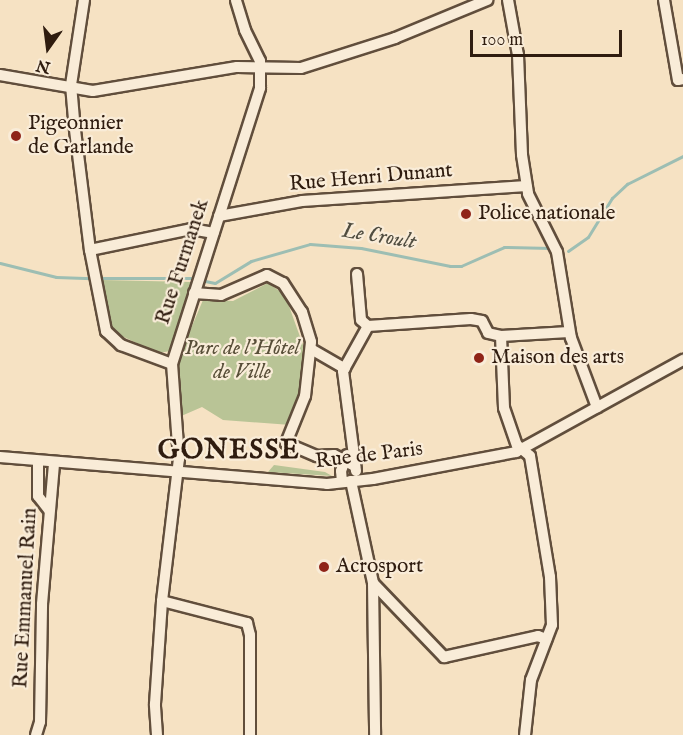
<!DOCTYPE html>
<html>
<head>
<meta charset="utf-8">
<style>
	body { margin:0 }
	#map { position:relative; width:683px; height:735px; overflow:hidden; background:#f6e2c3; font-family:"IM FELL English",serif }
	div>[style] { position:absolute }
	.green>* { inset:0; background:#b9c496 }
	.stream>* { height:3px; margin:-1.5px; padding:0 1.5px; transform-origin:1.5px; border-radius:1.5px; background:#9dbeb3 }
	.roads { filter:drop-shadow(2px 0 #614e3c) drop-shadow(-2px 0 #614e3c) drop-shadow(0 2px #614e3c) drop-shadow(0 -2px #614e3c) }
	.minor>* { height:10px; margin:-5px; padding:0 5px; transform-origin:5px; border-radius:5px; background:#f9ecd8 }
	.dots>* { width:16px; height:16px; translate:-50% -50%; box-sizing:border-box; border:3px solid #f9ecd8; border-radius:50% }
	span { translate:-50% -50%; white-space:nowrap; text-align:center; line-height:1.15; -webkit-text-stroke:4.5px #f9ecd8; paint-order:stroke }
	.poi-label { font-size:21px; color:#2f1c0f }
	.left { translate:0 -50%; text-align:left }
	.street-label { font-size:21px; color:#2f1c0f }
	.park-label { font-size:21px; color:#584e38; font-style:italic }
	.water-label { font-size:22px; color:#504d40; font-style:italic }
	.district-label { font-size:27px; color:#2f1c0f; font-weight:700; letter-spacing:1.5px }
	.north { position:absolute; left:18px; top:18px; width:60px; height:60px; -webkit-text-stroke:4px #f9ecd8; paint-order:stroke; rotate:194deg; font-size:16px; font-weight:700; line-height:24px; text-align:center; color:#2f1c0f }
	.north::after { content:''; display:block; margin:auto; width:21px; height:27px; background:#2f1c0f; clip-path:polygon(50% 0,100% 100%,50% 72%,0 100%) }
	.scale { position:absolute; left:470px; top:30px; width:152px; height:27px; box-sizing:border-box; border:3px solid #2f1c0f; border-top:0; padding-left:8px; font-size:18px; line-height:21px; white-space:nowrap; color:#2f1c0f; -webkit-text-stroke:4px #f9ecd8; paint-order:stroke }
</style>
</head>
<body>
<div id="map">
	<div class="green">
		<i style="clip-path:polygon(102px 280px,191px 282px,171px 351px,158px 353px,111px 331px)"></i>
		<i style="clip-path:polygon(268px 283px,285px 295px,303px 345px,302px 383px,291px 425px,223px 420px,202px 407px,179px 417px,179px 357px,203px 300px,233px 301px)"></i>
		<i style="clip-path:polygon(274px 465px,325px 472px,332px 476px,268px 472px)"></i>
	</div>
	<div class="stream">
		<i style="left:568px;top:251px;width:24px;rotate:-35deg"></i>
		<i style="left:588px;top:237px;width:46px;rotate:-58.4deg"></i>
		<i style="left:612px;top:198px;width:21px;rotate:-43deg"></i>
		<i style="left:627px;top:184px;width:63px;rotate:-26.6deg"></i>
		<i style="left:0;top:263px;width:58px;rotate:14deg"></i>
		<i style="left:56px;top:277px;width:36px;rotate:2deg"></i>
		<i style="left:99px;top:278px;width:94px"></i>
		<i style="left:205px;top:281px;width:10px;rotate:11deg"></i>
		<i style="left:215px;top:283px;width:42px;rotate:-31.4deg"></i>
		<i style="left:251px;top:261px;width:61px;rotate:-16.1deg"></i>
		<i style="left:310px;top:244px;width:51px;rotate:4.5deg"></i>
		<i style="left:361px;top:248px;width:91px;rotate:11.4deg"></i>
		<i style="left:450px;top:266px;width:11px"></i>
		<i style="left:461px;top:266px;width:47px;rotate:-23.8deg"></i>
		<i style="left:504px;top:247px;width:47px;rotate:1.2deg"></i>
	</div>
	<div class="roads">
		<div class="minor">
			<i style="left:84px;top:0;width:86px;rotate:98.7deg"></i>
			<i style="left:71px;top:85px;width:37px;rotate:85deg"></i>
			<i style="left:74px;top:122px;width:129px;rotate:82.9deg"></i>
			<i style="left:90px;top:250px;width:83px;rotate:78.8deg"></i>
			<i style="left:106px;top:331px;width:21px;rotate:43deg"></i>
			<i style="left:121px;top:345px;width:54px;rotate:20.4deg"></i>
			<i style="left:508px;top:0;width:56px;rotate:79.7deg"></i>
			<i style="left:518px;top:55px;width:100px;rotate:87.7deg"></i>
			<i style="left:522px;top:155px;width:39px;rotate:81deg"></i>
			<i style="left:528px;top:194px;width:65px;rotate:63.4deg"></i>
			<i style="left:557px;top:252px;width:87px;rotate:80.8deg"></i>
			<i style="left:571px;top:338px;width:74px;rotate:69.4deg"></i>
			<i style="left:664px;top:0;width:81px;rotate:80.1deg"></i>
			<i style="left:678px;top:80px;width:5px;rotate:-11deg"></i>
			<i style="left:0;top:75px;width:94px;rotate:9.8deg"></i>
			<i style="left:93px;top:91px;width:146px;rotate:-9.5deg"></i>
			<i style="left:237px;top:67px;width:64px;rotate:0.9deg"></i>
			<i style="left:301px;top:68px;width:99px;rotate:-17.7deg"></i>
			<i style="left:395px;top:38px;width:100px;rotate:-22.4deg"></i>
			<i style="left:219px;top:216px;width:84px;rotate:-10.2deg"></i>
			<i style="left:302px;top:201px;width:225px;rotate:-3.8deg"></i>
			<i style="left:90px;top:250px;width:103px;rotate:-11.7deg"></i>
			<i style="left:191px;top:229px;width:23px;rotate:10deg"></i>
			<i style="left:357px;top:274px;width:46px;rotate:85deg"></i>
			<i style="left:361px;top:320px;width:9px;rotate:41deg"></i>
			<i style="left:194px;top:293px;width:27px;rotate:4deg"></i>
			<i style="left:221px;top:295px;width:50px;rotate:-23.5deg"></i>
			<i style="left:267px;top:275px;width:18px;rotate:27deg"></i>
			<i style="left:283px;top:283px;width:35px;rotate:57deg"></i>
			<i style="left:302px;top:312px;width:31px;rotate:73deg"></i>
			<i style="left:311px;top:342px;width:54px;rotate:96.3deg"></i>
			<i style="left:305px;top:396px;width:51px;rotate:112deg"></i>
			<i style="left:286px;top:443px;width:34px;rotate:23deg"></i>
			<i style="left:317px;top:456px;width:17px;rotate:-3deg"></i>
			<i style="left:334px;top:455px;width:24px;rotate:28deg"></i>
			<i style="left:368px;top:326px;width:103px;rotate:-3.9deg"></i>
			<i style="left:471px;top:319px;width:11px;rotate:10deg"></i>
			<i style="left:482px;top:321px;width:13px;rotate:63deg"></i>
			<i style="left:488px;top:333px;width:13px;rotate:13deg"></i>
			<i style="left:501px;top:336px;width:68px;rotate:-3.4deg"></i>
			<i style="left:501px;top:336px;width:72px;rotate:87.6deg"></i>
			<i style="left:504px;top:408px;width:39px;rotate:71deg"></i>
			<i style="left:517px;top:445px;width:17px;rotate:40deg"></i>
			<i style="left:530px;top:456px;width:123px;rotate:80.6deg"></i>
			<i style="left:550px;top:577px;width:48px;rotate:87.6deg"></i>
			<i style="left:552px;top:625px;width:59px;rotate:110.9deg"></i>
			<i style="left:531px;top:680px;width:55px;rotate:96.2deg"></i>
			<i style="left:311px;top:349px;width:39px;rotate:30deg"></i>
			<i style="left:0;top:457px;width:328px;rotate:4.7deg"></i>
			<i style="left:327px;top:484px;width:46px;rotate:-6.2deg"></i>
			<i style="left:373px;top:479px;width:146px;rotate:-10.7deg"></i>
			<i style="left:516px;top:452px;width:191px;rotate:-28.9deg"></i>
			<i style="left:38px;top:462px;width:34px;rotate:90deg"></i>
			<i style="left:38px;top:496px;width:18px;rotate:52deg"></i>
			<i style="left:356px;top:471px;width:101px;rotate:-97.4deg"></i>
			<i style="left:343px;top:371px;width:51px;rotate:-60.9deg"></i>
			<i style="left:351px;top:481px;width:104px;rotate:77.8deg"></i>
			<i style="left:373px;top:583px;width:152px;rotate:89.2deg"></i>
			<i style="left:342px;top:482px;width:11px;rotate:-95deg"></i>
			<i style="left:341px;top:471px;width:17px;rotate:-69deg"></i>
			<i style="left:373px;top:583px;width:103px;rotate:46.2deg"></i>
			<i style="left:444px;top:657px;width:96px;rotate:-12.6deg"></i>
			<i style="left:538px;top:636px;width:9px;rotate:21deg"></i>
			<i style="left:162px;top:601px;width:88px;rotate:14.5deg"></i>
			<i style="left:247px;top:623px;width:12px;rotate:76deg"></i>
			<i style="left:250px;top:635px;width:100px;rotate:90deg"></i>
			<i style="left:36px;top:735px;width:14px;rotate:-73deg"></i>
			<i style="left:40px;top:722px;width:118px;rotate:-89deg"></i>
			<i style="left:42px;top:604px;width:142px;rotate:-85.1deg"></i>
			<i style="left:157px;top:735px;width:31px;rotate:-94deg"></i>
			<i style="left:155px;top:704px;width:103px;rotate:-86.1deg"></i>
			<i style="left:162px;top:601px;width:143px;rotate:-83.2deg"></i>
			<i style="left:179px;top:459px;width:95px;rotate:-94.2deg"></i>
			<i style="left:172px;top:364px;width:290px;rotate:-72.3deg"></i>
			<i style="left:260px;top:88px;width:27px;rotate:-90deg"></i>
			<i style="left:260px;top:61px;width:34px;rotate:-116deg"></i>
			<i style="left:245px;top:30px;width:31px;rotate:-107deg"></i>
		</div>
	</div>
	<div class="dots">
		<i style="left:16px;top:136px;background:#8f2418"></i>
		<i style="left:466px;top:214px;background:#8f2418"></i>
		<i style="left:479px;top:358px;background:#8f2418"></i>
		<i style="left:324px;top:567px;background:#8f2418"></i>
	</div>
	<div class="poi-label">
		<span class="left" style="left:28px;top:136px">Pigeonnier<br>de Garlande</span>
		<span class="left" style="left:478px;top:214px">Police nationale</span>
		<span class="left" style="left:491px;top:358px">Maison des arts</span>
		<span class="left" style="left:336px;top:567px">Acrosport</span>
	</div>
	<div class="street-label">
		<span style="left:371px;top:178px;rotate:-5deg">Rue Henri Dunant</span>
		<span style="left:183px;top:262px;rotate:-72deg">Rue Furmanek</span>
		<span style="left:369px;top:456px;rotate:-7deg">Rue de Paris</span>
		<span style="left:26px;top:598px;rotate:-87deg">Rue Emmanuel Rain</span>
	</div>
	<div class="park-label">
		<span style="left:242px;top:361px">Parc de l'Hôtel<br>de Ville</span>
	</div>
	<div class="water-label">
		<span style="left:379px;top:237px;rotate:9deg">Le Croult</span>
	</div>
	<div class="district-label">
		<span style="left:229px;top:452px">GONESSE</span>
	</div>
	<div class="north">N</div>
	<div class="scale">100 m</div>
</div>
</body>
</html>
